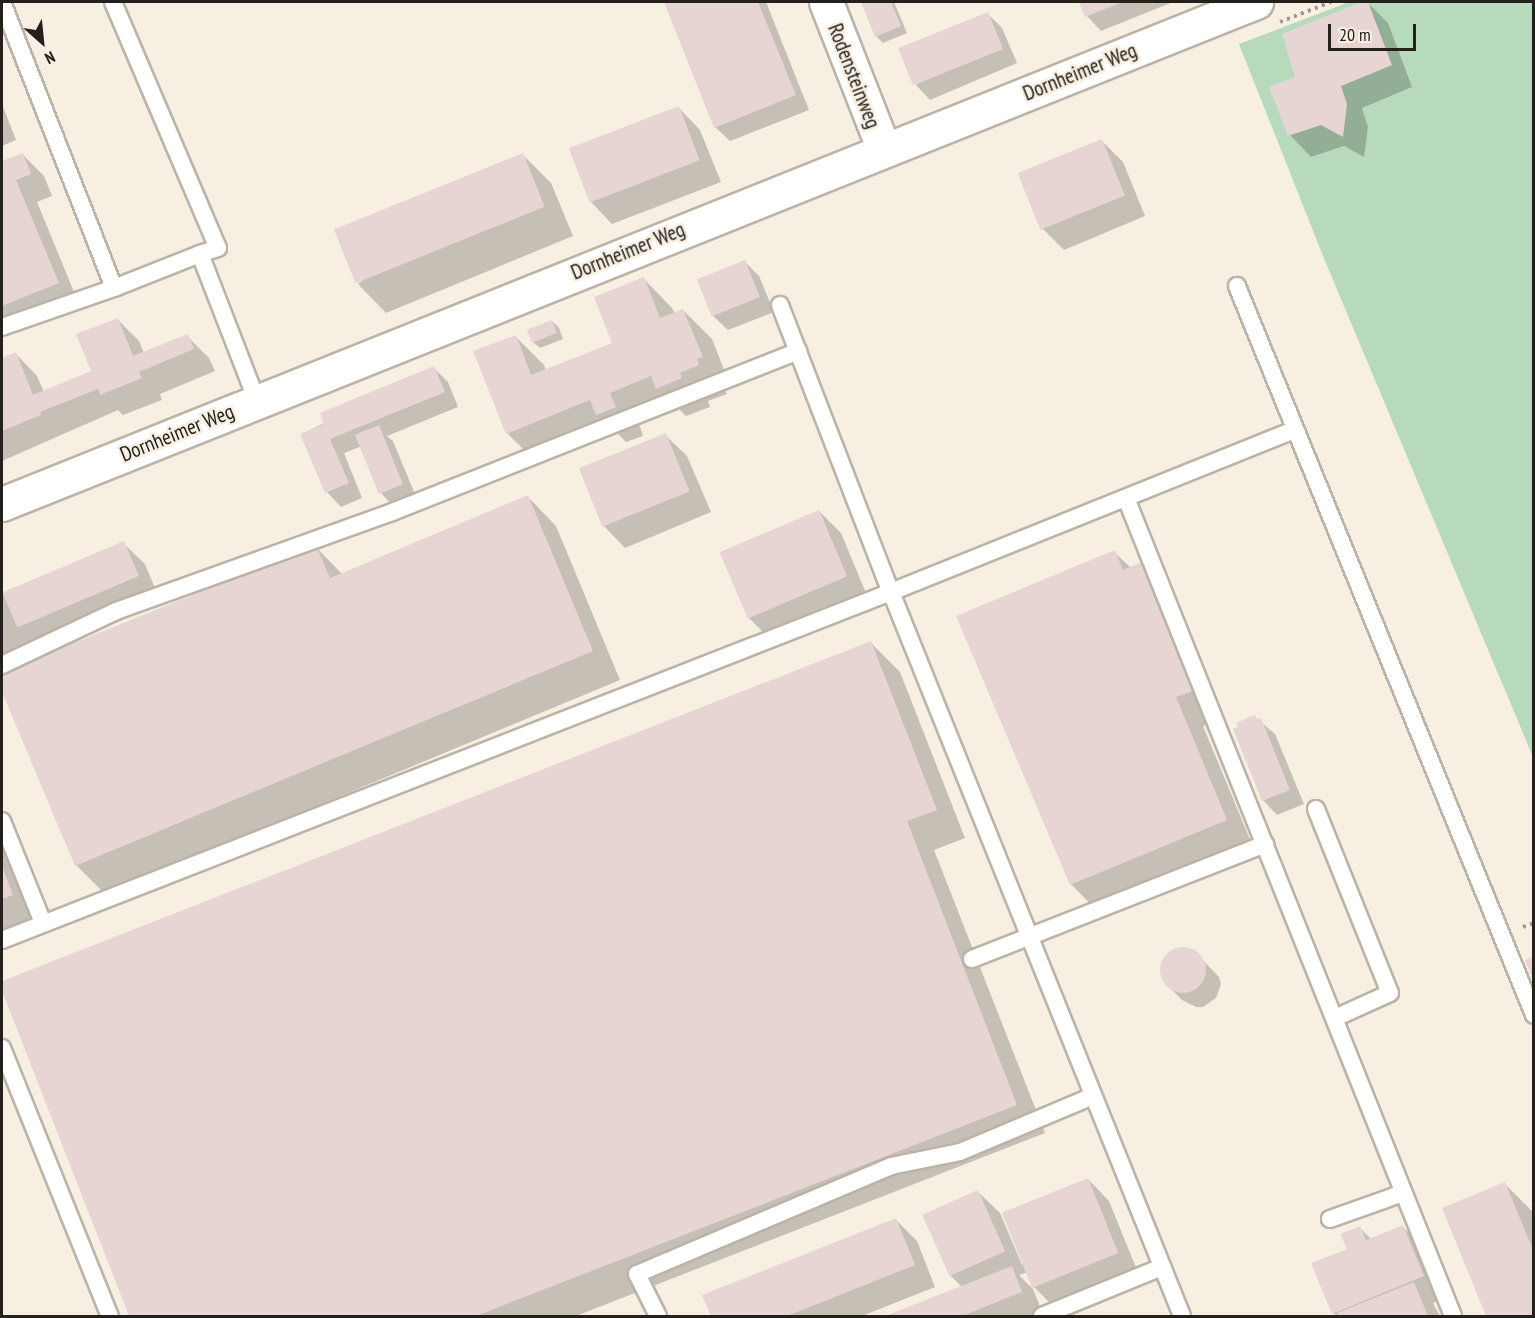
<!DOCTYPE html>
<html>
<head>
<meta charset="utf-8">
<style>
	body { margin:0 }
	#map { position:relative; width:1535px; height:1318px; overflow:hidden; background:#f8efe3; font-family:"PT Sans Narrow",sans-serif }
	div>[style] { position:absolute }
	.green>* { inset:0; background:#b7dabc }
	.shadow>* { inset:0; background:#0003 }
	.building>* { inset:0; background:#e6d5d3; transform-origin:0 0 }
	.round { border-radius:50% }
	.path>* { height:4px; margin-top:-2px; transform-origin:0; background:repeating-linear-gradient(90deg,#9e988f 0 3px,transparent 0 7.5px) }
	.roads { filter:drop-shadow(2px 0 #bcb3a7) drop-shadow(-2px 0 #bcb3a7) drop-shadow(0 2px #bcb3a7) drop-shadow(0 -2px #bcb3a7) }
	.lane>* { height:16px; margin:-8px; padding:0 8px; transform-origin:8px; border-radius:8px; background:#fff }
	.street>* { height:33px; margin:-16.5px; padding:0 16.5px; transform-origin:16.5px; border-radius:16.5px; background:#fff }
	.secondary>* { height:33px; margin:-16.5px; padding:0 16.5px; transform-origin:16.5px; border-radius:16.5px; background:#fff }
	span { translate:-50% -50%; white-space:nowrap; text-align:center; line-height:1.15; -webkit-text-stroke:5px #f8efe3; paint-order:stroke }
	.street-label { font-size:21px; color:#24211c }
	.frame { position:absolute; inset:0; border:3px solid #24211c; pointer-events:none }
	.north { position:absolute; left:12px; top:12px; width:60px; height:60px; -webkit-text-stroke:4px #f8efe3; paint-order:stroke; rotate:153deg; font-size:16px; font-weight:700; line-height:24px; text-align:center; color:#24211c }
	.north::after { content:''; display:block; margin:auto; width:21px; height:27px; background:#24211c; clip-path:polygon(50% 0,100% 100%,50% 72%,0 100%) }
	.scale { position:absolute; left:1328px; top:24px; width:88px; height:27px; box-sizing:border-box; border:3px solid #24211c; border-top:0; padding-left:8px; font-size:18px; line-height:21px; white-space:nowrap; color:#24211c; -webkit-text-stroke:4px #f8efe3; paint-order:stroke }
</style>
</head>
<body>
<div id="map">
	<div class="green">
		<i style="clip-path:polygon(1349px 2px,1533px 2px,1533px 757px,1323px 256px,1239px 44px)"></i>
	</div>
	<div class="shadow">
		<i style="clip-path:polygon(665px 2px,766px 2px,809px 110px,730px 141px,715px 127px)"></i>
		<i style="clip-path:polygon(862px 2px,894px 2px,907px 33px,883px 43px,876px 36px)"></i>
		<i style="clip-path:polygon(1081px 2px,1173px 2px,1101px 31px,1087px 16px)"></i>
		<i style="clip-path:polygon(1367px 2px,1388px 23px,1412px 87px,1362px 108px,1368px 127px,1364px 157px,1344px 146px,1311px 157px,1290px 135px,1297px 78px,1284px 35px)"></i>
		<i style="clip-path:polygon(988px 14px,1002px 28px,1017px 63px,930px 100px,916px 85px)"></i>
		<i style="clip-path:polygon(2px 104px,16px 140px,2px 146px)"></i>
		<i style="clip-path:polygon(679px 108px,700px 130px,721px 182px,612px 224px,591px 202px)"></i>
		<i style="clip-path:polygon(1101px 140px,1123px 162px,1145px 216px,1064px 250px,1042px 228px)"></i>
		<i style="clip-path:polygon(22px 154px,44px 176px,52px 196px,37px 202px,79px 304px,2px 337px,2px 163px)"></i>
		<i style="clip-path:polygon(523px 155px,551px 183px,573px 236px,386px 313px,358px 284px)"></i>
		<i style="clip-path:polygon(745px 262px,759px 276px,774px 312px,728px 330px,713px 316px)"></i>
		<i style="clip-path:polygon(644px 279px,672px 308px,675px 314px,683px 310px,712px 339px,730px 385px,724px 388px,727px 394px,708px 401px,710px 407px,686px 416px,676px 406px,638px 421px,643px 436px,626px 442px,614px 430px,536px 462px,507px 433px,515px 336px,544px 365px,546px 371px,614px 343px)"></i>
		<i style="clip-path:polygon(117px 319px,139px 341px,144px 353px,187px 336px,209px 358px,215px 371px,160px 394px,162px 400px,123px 415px,118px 410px,2px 461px,2px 360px,16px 354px,37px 376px,44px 392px,93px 372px)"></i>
		<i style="clip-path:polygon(552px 321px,559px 328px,563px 339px,540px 348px,533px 342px)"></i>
		<i style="clip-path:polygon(434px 368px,448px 382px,458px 407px,387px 436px,393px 441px,417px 499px,395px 508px,381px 493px,362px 446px,344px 453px,362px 498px,341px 507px,327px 492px,302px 434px)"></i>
		<i style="clip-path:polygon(665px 435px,687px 456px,711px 512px,625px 548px,604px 526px)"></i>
		<i style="clip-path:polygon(528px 497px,556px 526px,620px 680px,105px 894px,76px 865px,2px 688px,2px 674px,316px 547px,342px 574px)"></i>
		<i style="clip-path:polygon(819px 511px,841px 533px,868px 598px,770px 639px,748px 617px)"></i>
		<i style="clip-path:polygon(123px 543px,145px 564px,159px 598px,2px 664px,2px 593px)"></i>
		<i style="clip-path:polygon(1114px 552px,1131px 568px,1142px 564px,1171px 592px,1223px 718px,1203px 726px,1254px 849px,1099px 913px,1071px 884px)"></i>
		<i style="clip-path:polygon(871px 643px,900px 672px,965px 838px,934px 850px,1045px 1133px,576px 1316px,130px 1316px,2px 983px)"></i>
		<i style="clip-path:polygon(1255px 717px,1275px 734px,1304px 804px,1277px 815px,1263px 800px)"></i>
		<i style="clip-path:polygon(2px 837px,34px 916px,2px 930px)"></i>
		<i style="clip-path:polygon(1178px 948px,1193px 950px,1219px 977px,1221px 984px,1216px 998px,1203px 1007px,1196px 1007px,1182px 1000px,1167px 985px,1161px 971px,1166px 956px)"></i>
		<i style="clip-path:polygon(1088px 1179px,1109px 1201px,1139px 1275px,1056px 1309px,1034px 1287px,1028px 1272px,1019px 1275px,1033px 1289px,1043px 1314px,1037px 1316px,889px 1316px,962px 1287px,949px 1274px,978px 1192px,1000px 1213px,1022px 1265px)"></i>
		<i style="clip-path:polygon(1505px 1184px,1533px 1212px,1534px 1316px,1488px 1316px,1444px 1208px)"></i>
		<i style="clip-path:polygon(896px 1220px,917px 1241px,935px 1287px,862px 1316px,713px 1316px,704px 1296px)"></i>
		<i style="clip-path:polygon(1402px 1226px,1424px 1248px,1445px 1298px,1433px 1303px,1440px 1316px,1337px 1316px,1333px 1313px,1349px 1250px,1360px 1228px,1371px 1239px)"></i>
	</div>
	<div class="building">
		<i style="clip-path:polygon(664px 2px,758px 2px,796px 95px,714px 128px)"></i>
		<i style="clip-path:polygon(861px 2px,891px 2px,901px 26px,875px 37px)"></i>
		<i style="clip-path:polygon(1079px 2px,1123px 2px,1085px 17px)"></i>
		<i style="clip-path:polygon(1361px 2px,1368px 2px,1392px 65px,1341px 86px,1347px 104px,1343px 137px,1321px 125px,1288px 136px,1269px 87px,1295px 77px,1282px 34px)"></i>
		<i style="left:988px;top:12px;width:40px;height:97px;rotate:68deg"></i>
		<i style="left:679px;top:106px;width:58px;height:118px;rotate:69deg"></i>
		<i style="left:1102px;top:139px;width:61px;height:91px;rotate:68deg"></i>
		<i style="clip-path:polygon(23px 153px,31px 174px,16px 180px,59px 283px,2px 306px,2px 161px)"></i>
		<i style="left:523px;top:153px;width:58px;height:204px;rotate:68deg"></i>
		<i style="left:745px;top:260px;width:40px;height:52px;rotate:68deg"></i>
		<i style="clip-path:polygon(644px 277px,660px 318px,683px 309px,703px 357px,697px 359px,699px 365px,680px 373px,682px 378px,656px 389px,651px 376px,610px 393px,616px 407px,596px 415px,590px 400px,506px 434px,473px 351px,516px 335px,531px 375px,612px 343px,594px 297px)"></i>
		<i style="clip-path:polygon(118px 318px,133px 356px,188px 334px,194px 349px,139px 372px,142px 378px,100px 395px,98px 389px,40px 412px,41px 415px,2px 431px,2px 358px,16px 352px,33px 395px,91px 371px,76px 334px)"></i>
		<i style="left:552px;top:320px;width:14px;height:27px;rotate:69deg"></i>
		<i style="clip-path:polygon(434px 366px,445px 392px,330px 439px,349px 483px,325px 493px,300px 434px,324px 424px,320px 413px)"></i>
		<i style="left:379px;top:425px;width:64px;height:26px;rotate:68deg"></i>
		<i style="left:666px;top:433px;width:63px;height:94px;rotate:68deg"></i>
		<i style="clip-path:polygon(528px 495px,593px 651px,75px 866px,2px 692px,2px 672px,316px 545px,330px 578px)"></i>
		<i style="left:819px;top:510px;width:72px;height:108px;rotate:67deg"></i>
		<i style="left:124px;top:541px;width:38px;height:132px;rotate:67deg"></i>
		<i style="clip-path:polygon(1115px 550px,1123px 570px,1142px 562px,1196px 690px,1176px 697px,1227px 820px,1070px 885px,956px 616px)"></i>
		<i style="clip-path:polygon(871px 641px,937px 810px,907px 821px,1017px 1105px,476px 1316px,129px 1316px,2px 991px,2px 981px)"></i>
		<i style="clip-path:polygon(1255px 715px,1257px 719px,1261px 718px,1290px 790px,1262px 801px,1233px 729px,1238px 727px,1236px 723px)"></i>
		<i style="clip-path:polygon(2px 866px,13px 895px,2px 899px)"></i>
		<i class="round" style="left:1160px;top:947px;width:46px;height:46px"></i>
		<i style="clip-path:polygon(1534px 956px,1534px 980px,1533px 980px,1525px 960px)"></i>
		<i style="left:1088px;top:1178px;width:81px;height:93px;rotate:68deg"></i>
		<i style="clip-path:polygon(1505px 1182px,1534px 1252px,1534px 1316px,1486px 1316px,1442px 1208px)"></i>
		<i style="left:978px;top:1190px;width:67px;height:61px;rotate:66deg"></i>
		<i style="clip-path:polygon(896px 1218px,915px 1265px,787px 1316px,711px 1316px,702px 1295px)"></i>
		<i style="clip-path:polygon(1403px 1225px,1424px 1276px,1332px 1314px,1311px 1263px,1347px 1249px,1340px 1234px,1360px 1226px,1366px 1240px)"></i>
		<i style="clip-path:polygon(1012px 1266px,1022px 1292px,962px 1316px,885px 1316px)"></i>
		<i style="clip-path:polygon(1414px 1282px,1428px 1316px,1339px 1316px,1337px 1313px)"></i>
	</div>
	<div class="path">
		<i style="left:1280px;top:22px;width:55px;rotate:-21.4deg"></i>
		<i style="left:1523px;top:927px;width:12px;rotate:-20deg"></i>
	</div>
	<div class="roads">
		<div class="lane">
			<i style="left:2px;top:2px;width:307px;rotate:68.6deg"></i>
			<i style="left:114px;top:288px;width:92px;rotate:-21.6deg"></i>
			<i style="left:200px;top:254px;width:158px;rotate:68.8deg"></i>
			<i style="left:113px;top:2px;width:267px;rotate:66.9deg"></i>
			<i style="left:218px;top:248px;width:19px;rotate:162deg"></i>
			<i style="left:1237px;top:286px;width:787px;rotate:67.83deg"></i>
			<i style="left:780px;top:305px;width:308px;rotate:68.9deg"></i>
			<i style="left:891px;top:592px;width:780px;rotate:68.1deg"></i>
			<i style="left:2px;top:327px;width:119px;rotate:-19.2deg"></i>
			<i style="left:1126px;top:498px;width:881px;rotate:68.21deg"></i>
			<i style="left:2px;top:665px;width:126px;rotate:-25.3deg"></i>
			<i style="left:116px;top:611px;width:293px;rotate:-19.7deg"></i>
			<i style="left:392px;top:512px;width:437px;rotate:-21.6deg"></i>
			<i style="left:1316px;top:809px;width:198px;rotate:68.1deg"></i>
			<i style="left:1390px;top:993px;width:60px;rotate:155.6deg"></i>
			<i style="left:2px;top:821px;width:110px;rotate:68.1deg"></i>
			<i style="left:2px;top:940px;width:955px;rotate:-21.38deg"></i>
			<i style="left:891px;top:592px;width:435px;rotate:-21.9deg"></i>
			<i style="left:972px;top:959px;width:315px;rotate:-21.4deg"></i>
			<i style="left:2px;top:1048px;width:289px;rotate:68.1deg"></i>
			<i style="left:1330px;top:1219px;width:77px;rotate:-19.6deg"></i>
			<i style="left:658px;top:1316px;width:47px;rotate:-116.6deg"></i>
			<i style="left:637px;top:1274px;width:276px;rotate:-23deg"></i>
			<i style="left:891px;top:1166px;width:70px;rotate:-11.5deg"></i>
			<i style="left:960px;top:1152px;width:144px;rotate:-22.8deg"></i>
			<i style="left:1042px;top:1316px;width:130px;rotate:-22.2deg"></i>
		</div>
		<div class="street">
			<i style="left:826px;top:2px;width:159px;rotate:68.6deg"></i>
		</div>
		<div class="secondary">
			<i style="left:2px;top:504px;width:1351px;rotate:-21.82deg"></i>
		</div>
	</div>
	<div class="street-label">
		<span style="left:1080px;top:72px;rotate:-22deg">Dornheimer Weg</span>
		<span style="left:854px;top:76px;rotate:69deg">Rodensteinweg</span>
		<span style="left:628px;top:251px;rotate:-22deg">Dornheimer Weg</span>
		<span style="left:177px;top:433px;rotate:-22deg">Dornheimer Weg</span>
	</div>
	<div class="frame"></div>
	<div class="north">N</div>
	<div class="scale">20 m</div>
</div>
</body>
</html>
